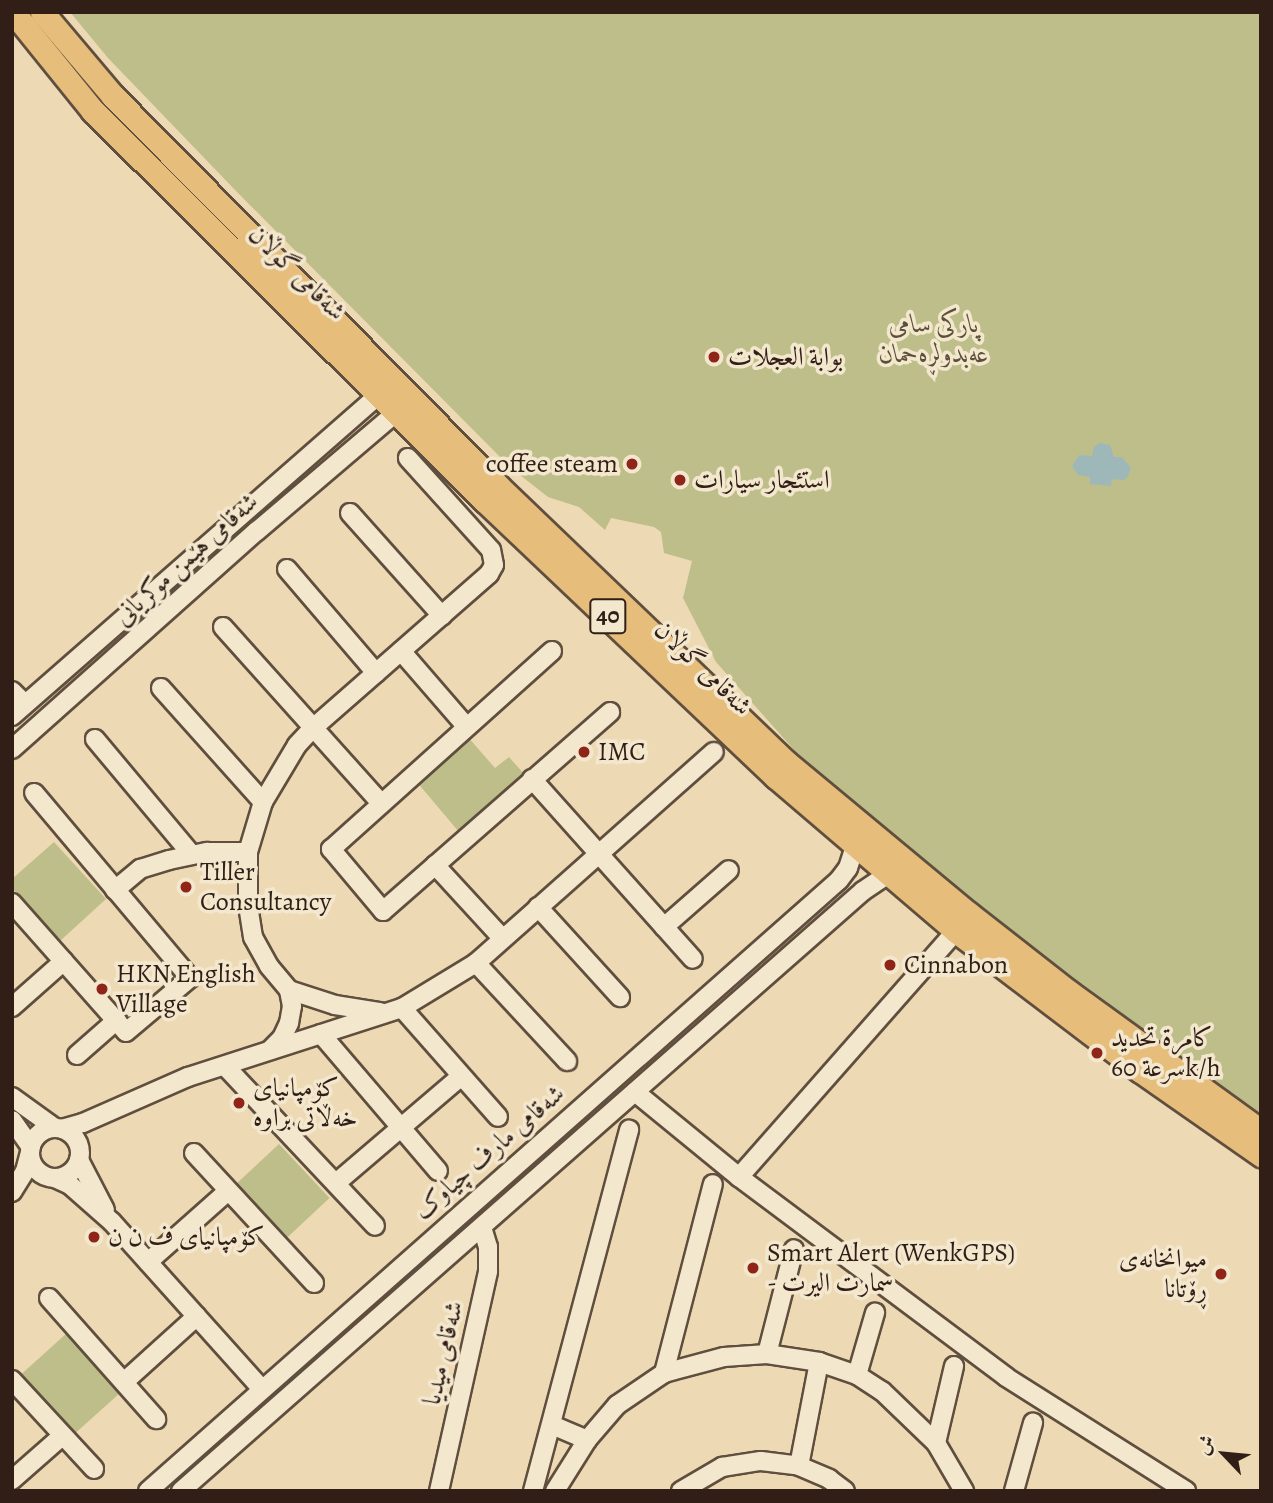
<!DOCTYPE html>
<html>
<head>
<meta charset="utf-8">
<style>
	body { margin:0 }
	#map { position:relative; width:1273px; height:1503px; overflow:hidden; background:#eddab4; font-family:Alegreya,Amiri,serif }
	div>[style] { position:absolute }
	.green>* { inset:0; background:#bdbe89; transform-origin:0 0 }
	.water>* { inset:0; background:#9eb8b9 }
	.roads { filter:drop-shadow(2px 0 #604e3e) drop-shadow(-2px 0 #604e3e) drop-shadow(0 2px #604e3e) drop-shadow(0 -2px #604e3e) }
	.minor>* { height:18px; margin:-9px; padding:0 9px; transform-origin:9px; border-radius:9px; background:#f3e7ce }
	.minor>.ring { margin:-9px; padding:0; box-sizing:content-box; background:none; border:18px solid #f3e7ce; border-radius:50% }
	.major>* { height:23px; margin:-11.5px; padding:0 11.5px; transform-origin:11.5px; border-radius:11.5px; background:#e6bd7a }
	.dots>* { width:19px; height:19px; translate:-50% -50%; box-sizing:border-box; border:4px solid #f3e7ce; border-radius:50% }
	span { translate:-50% -50%; white-space:nowrap; text-align:center; line-height:1.15; -webkit-text-stroke:7px #f3e7ce; paint-order:stroke }
	.shield-label span { padding:2px 5px; background:#f3e7ce; border:2px solid; border-radius:5px; -webkit-text-stroke-width:0 }
	.shield-label { font-size:24px; color:#311f17; font-weight:700 }
	.street-label { font-size:26px; color:#311f17 }
	.park-label { font-size:26px; color:#5b4f39; font-style:italic }
	.poi-label { font-size:26px; color:#311f17 }
	.left { translate:0 -50%; text-align:left }
	.right { translate:-100% -50%; text-align:right }
	.frame { position:absolute; inset:0; border:14px solid #311f17; pointer-events:none }
	.north { position:absolute; left:1189px; top:1419px; width:70px; height:70px; -webkit-text-stroke:5px #f3e7ce; paint-order:stroke; rotate:296deg; font-size:19px; font-weight:700; line-height:28px; text-align:center; color:#311f17 }
	.north::after { content:''; display:block; margin:auto; width:24px; height:32px; background:#311f17; clip-path:polygon(50% 0,100% 100%,50% 72%,0 100%) }
</style>
</head>
<body>
<div id="map">
	<div class="green">
		<i style="clip-path:polygon(70px 12px,1261px 12px,1261px 1131px,922px 864px,795px 751px,716px 662px,683px 598px,692px 561px,664px 553px,661px 532px,654px 527px,611px 518px,605px 530px,579px 507px,548px 497px,511px 468px,237px 192px,108px 58px)"></i>
		<i style="clip-path:polygon(467px 736px,495px 768px,509px 757px,525px 775px,459px 832px,416px 781px)"></i>
		<i style="clip-path:polygon(54px 842px,106px 899px,60px 941px,12px 888px,12px 879px)"></i>
		<i style="left:279px;top:1144px;width:74px;height:61px;rotate:47deg"></i>
		<i style="left:67px;top:1333px;width:80px;height:66px;rotate:48deg"></i>
	</div>
	<div class="water">
		<i style="clip-path:polygon(1099px 443px,1110px 445px,1114px 457px,1122px 457px,1131px 468px,1128px 476px,1124px 480px,1112px 479px,1111px 486px,1090px 484px,1090px 477px,1078px 475px,1072px 466px,1079px 455px,1092px 456px,1094px 447px)"></i>
	</div>
	<div class="roads">
		<div class="minor">
			<i style="left:350px;top:513px;width:138px;rotate:48.2deg"></i>
			<i style="left:287px;top:569px;width:137px;rotate:49.4deg"></i>
			<i style="left:223px;top:627px;width:237px;rotate:48.1deg"></i>
			<i style="left:401px;top:651px;width:98px;rotate:49.1deg"></i>
			<i style="left:552px;top:651px;width:297px;rotate:138.1deg"></i>
			<i style="left:331px;top:849px;width:81px;rotate:50deg"></i>
			<i style="left:383px;top:911px;width:302px;rotate:-41.2deg"></i>
			<i style="left:161px;top:688px;width:153px;rotate:48.2deg"></i>
			<i style="left:12px;top:691px;width:18px;rotate:45deg"></i>
			<i style="left:12px;top:716px;width:490px;rotate:-41.2deg"></i>
			<i style="left:95px;top:739px;width:150px;rotate:50.1deg"></i>
			<i style="left:12px;top:749px;width:328px;rotate:-41.7deg"></i>
			<i style="left:257px;top:531px;width:185px;rotate:-40.4deg"></i>
			<i style="left:532px;top:779px;width:241px;rotate:48.2deg"></i>
			<i style="left:435px;top:865px;width:100px;rotate:47.4deg"></i>
			<i style="left:115px;top:890px;width:33px;rotate:-40deg"></i>
			<i style="left:140px;top:869px;width:30px;rotate:-17deg"></i>
			<i style="left:169px;top:860px;width:39px;rotate:-12deg"></i>
			<i style="left:207px;top:852px;width:41px"></i>
			<i style="left:12px;top:903px;width:172px;rotate:48.5deg"></i>
			<i style="left:126px;top:1032px;width:84px;rotate:-40.2deg"></i>
			<i style="left:190px;top:978px;width:242px;rotate:-130.1deg"></i>
			<i style="left:538px;top:907px;width:122px;rotate:47.7deg"></i>
			<i style="left:664px;top:927px;width:86px;rotate:-41.2deg"></i>
			<i style="left:476px;top:963px;width:134px;rotate:47.1deg"></i>
			<i style="left:289px;top:990px;width:48px;rotate:18.1deg"></i>
			<i style="left:335px;top:1005px;width:46px;rotate:8.8deg"></i>
			<i style="left:12px;top:1007px;width:69px;rotate:-41.5deg"></i>
			<i style="left:402px;top:1008px;width:145px;rotate:48.6deg"></i>
			<i style="left:321px;top:1034px;width:180px;rotate:49.5deg"></i>
			<i style="left:270px;top:1050px;width:17px;rotate:-45deg"></i>
			<i style="left:282px;top:1038px;width:17px;rotate:-65deg"></i>
			<i style="left:289px;top:1023px;width:17px;rotate:-80deg"></i>
			<i style="left:292px;top:1006px;width:16px;rotate:-101deg"></i>
			<i style="left:289px;top:990px;width:31px;rotate:-130deg"></i>
			<i style="left:269px;top:966px;width:33px;rotate:-119deg"></i>
			<i style="left:253px;top:937px;width:31px;rotate:-99deg"></i>
			<i style="left:248px;top:906px;width:54px;rotate:-90deg"></i>
			<i style="left:248px;top:852px;width:52px;rotate:-73.3deg"></i>
			<i style="left:263px;top:802px;width:66px;rotate:-59.2deg"></i>
			<i style="left:297px;top:745px;width:23px;rotate:-47deg"></i>
			<i style="left:313px;top:728px;width:234px;rotate:-41.2deg"></i>
			<i style="left:489px;top:574px;width:10px;rotate:-61deg"></i>
			<i style="left:494px;top:565px;width:15px;rotate:-101deg"></i>
			<i style="left:491px;top:550px;width:124px;rotate:-132.1deg"></i>
			<i style="left:77px;top:1055px;width:53px;rotate:-41.2deg"></i>
			<i style="left:225px;top:1066px;width:219px;rotate:46.8deg"></i>
			<i style="left:635px;top:1092px;width:134px;rotate:39.3deg"></i>
			<i style="left:739px;top:1177px;width:334px;rotate:36.8deg"></i>
			<i style="left:1006px;top:1377px;width:213px;rotate:32.3deg"></i>
			<i style="left:12px;top:1097px;width:53px;rotate:35.8deg"></i>
			<i style="left:12px;top:1120px;width:33px;rotate:55deg"></i>
			<i class="ring" style="left:30px;top:1128px;width:32px;height:32px"></i>
			<i style="left:62px;top:1129px;width:22px;rotate:-16deg"></i>
			<i style="left:83px;top:1123px;width:115px;rotate:-23.7deg"></i>
			<i style="left:188px;top:1077px;width:225px;rotate:-17.9deg"></i>
			<i style="left:402px;top:1008px;width:87px;rotate:-31.3deg"></i>
			<i style="left:476px;top:963px;width:318px;rotate:-41.6deg"></i>
			<i style="left:194px;top:1153px;width:177px;rotate:47.3deg"></i>
			<i style="left:79px;top:1160px;width:56px;rotate:62.5deg"></i>
			<i style="left:739px;top:1177px;width:328px;rotate:-48.6deg"></i>
			<i style="left:55px;top:1178px;width:17px;rotate:25deg"></i>
			<i style="left:70px;top:1185px;width:56px;rotate:41.4deg"></i>
			<i style="left:112px;top:1222px;width:224px;rotate:48.1deg"></i>
			<i style="left:336px;top:1183px;width:163px;rotate:-40.5deg"></i>
			<i style="left:12px;top:1192px;width:25px;rotate:-58deg"></i>
			<i style="left:25px;top:1171px;width:20px;rotate:-75deg"></i>
			<i style="left:148px;top:1262px;width:107px;rotate:-41.6deg"></i>
			<i style="left:49px;top:1298px;width:162px;rotate:48.5deg"></i>
			<i style="left:767px;top:1354px;width:108px;rotate:-75.6deg"></i>
			<i style="left:664px;top:1373px;width:195px;rotate:-75.5deg"></i>
			<i style="left:857px;top:1375px;width:65px;rotate:-73.8deg"></i>
			<i style="left:12px;top:1380px;width:121px;rotate:47.3deg"></i>
			<i style="left:124px;top:1382px;width:98px;rotate:-42.1deg"></i>
			<i style="left:552px;top:1425px;width:38px;rotate:23deg"></i>
			<i style="left:936px;top:1443px;width:79px;rotate:-76.8deg"></i>
			<i style="left:799px;top:1466px;width:106px;rotate:-79.1deg"></i>
			<i style="left:12px;top:1480px;width:67px;rotate:-41.3deg"></i>
			<i style="left:148px;top:1491px;width:922px;rotate:-41.48deg"></i>
			<i style="left:839px;top:880px;width:15px;rotate:-53deg"></i>
			<i style="left:848px;top:868px;width:23px;rotate:-72deg"></i>
			<i style="left:181px;top:1491px;width:908px;rotate:-41.34deg"></i>
			<i style="left:863px;top:891px;width:30px;rotate:-34deg"></i>
			<i style="left:439px;top:1491px;width:225px;rotate:-77.4deg"></i>
			<i style="left:488px;top:1271px;width:24px;rotate:-90deg"></i>
			<i style="left:488px;top:1247px;width:21px;rotate:-107deg"></i>
			<i style="left:533px;top:1491px;width:374px;rotate:-75.1deg"></i>
			<i style="left:555px;top:1491px;width:60px;rotate:-57.9deg"></i>
			<i style="left:587px;top:1440px;width:46px;rotate:-49.4deg"></i>
			<i style="left:617px;top:1405px;width:57px;rotate:-34.2deg"></i>
			<i style="left:664px;top:1373px;width:62px;rotate:-14.9deg"></i>
			<i style="left:724px;top:1357px;width:43px;rotate:-4deg"></i>
			<i style="left:767px;top:1354px;width:53px;rotate:8.7deg"></i>
			<i style="left:819px;top:1362px;width:40px;rotate:18.9deg"></i>
			<i style="left:857px;top:1375px;width:30px;rotate:33deg"></i>
			<i style="left:882px;top:1391px;width:75px;rotate:43.9deg"></i>
			<i style="left:936px;top:1443px;width:56px;rotate:59.7deg"></i>
			<i style="left:681px;top:1491px;width:48px;rotate:-30.3deg"></i>
			<i style="left:722px;top:1467px;width:39px;rotate:-9deg"></i>
			<i style="left:761px;top:1461px;width:38px;rotate:7deg"></i>
			<i style="left:799px;top:1466px;width:33px;rotate:23deg"></i>
			<i style="left:829px;top:1479px;width:20px;rotate:37deg"></i>
			<i style="left:1014px;top:1491px;width:71px;rotate:-74.4deg"></i>
		</div>
		<div class="major">
			<i style="left:13px;top:12px;width:127px;rotate:51.1deg"></i>
			<i style="left:93px;top:111px;width:552px;rotate:44.85deg"></i>
			<i style="left:484px;top:500px;width:402px;rotate:43.5deg"></i>
			<i style="left:776px;top:777px;width:237px;rotate:40.5deg"></i>
			<i style="left:956px;top:931px;width:230px;rotate:37.2deg"></i>
			<i style="left:1139px;top:1070px;width:149px;rotate:34.9deg"></i>
			<i style="left:42px;top:12px;width:110px;rotate:49.8deg"></i>
			<i style="left:113px;top:96px;width:548px;rotate:45.37deg"></i>
			<i style="left:498px;top:486px;width:400px;rotate:43.8deg"></i>
			<i style="left:787px;top:763px;width:236px;rotate:39.7deg"></i>
			<i style="left:969px;top:914px;width:127px;rotate:38deg"></i>
			<i style="left:1069px;top:992px;width:237px;rotate:35.9deg"></i>
		</div>
	</div>
	<div class="dots">
		<i style="left:714px;top:357px;background:#8f2418"></i>
		<i style="left:632px;top:464px;background:#8f2418"></i>
		<i style="left:680px;top:480px;background:#8f2418"></i>
		<i style="left:584px;top:752px;background:#8f2418"></i>
		<i style="left:186px;top:887px;background:#8f2418"></i>
		<i style="left:890px;top:965px;background:#8f2418"></i>
		<i style="left:102px;top:989px;background:#8f2418"></i>
		<i style="left:1097px;top:1053px;background:#8f2418"></i>
		<i style="left:239px;top:1103px;background:#8f2418"></i>
		<i style="left:94px;top:1237px;background:#8f2418"></i>
		<i style="left:753px;top:1268px;background:#8f2418"></i>
		<i style="left:1221px;top:1274px;background:#8f2418"></i>
	</div>
	<div class="shield-label">
		<span style="left:608px;top:616px">40</span>
	</div>
	<div class="street-label">
		<span style="left:297px;top:273px;rotate:44deg">شەقامی گوڵان</span>
		<span style="left:186px;top:559px;rotate:-42deg">شەقامی هێمن موکریانی</span>
		<span style="left:703px;top:668px;rotate:44deg">شەقامی گوڵان</span>
		<span style="left:489px;top:1152px;rotate:-41deg">شەقامی مارف چیاوک</span>
		<span style="left:443px;top:1353px;rotate:-77deg">شەقامی میدیا</span>
	</div>
	<div class="park-label">
		<span style="left:934px;top:339px">پارکی سامی<br>عەبدولڕەحمان</span>
	</div>
	<div class="poi-label">
		<span class="left" style="left:728px;top:357px">بوابة العجلات</span>
		<span class="right" style="left:618px;top:464px">coffee steam</span>
		<span class="left" style="left:694px;top:480px">استئجار سيارات</span>
		<span class="left" style="left:598px;top:752px">IMC</span>
		<span class="left" style="left:200px;top:887px">Tiller<br>Consultancy</span>
		<span class="left" style="left:904px;top:965px">Cinnabon</span>
		<span class="left" style="left:116px;top:989px">HKN English<br>Village</span>
		<span class="left" style="left:1111px;top:1053px">كامرة تحديد<br>سرعة 60k/h</span>
		<span class="left" style="left:253px;top:1103px">کۆمپانیای<br>خەڵاتی براوە</span>
		<span class="left" style="left:108px;top:1237px">كۆمپانیای ف ن ن</span>
		<span class="left" style="left:767px;top:1268px">Smart Alert (WenkGPS)<br>- سمارت اليرت</span>
		<span class="right" style="left:1207px;top:1274px">میوانخانەی<br>ڕۆتانا</span>
	</div>
	<div class="frame"></div>
	<div class="north">ش</div>
</div>
</body>
</html>
